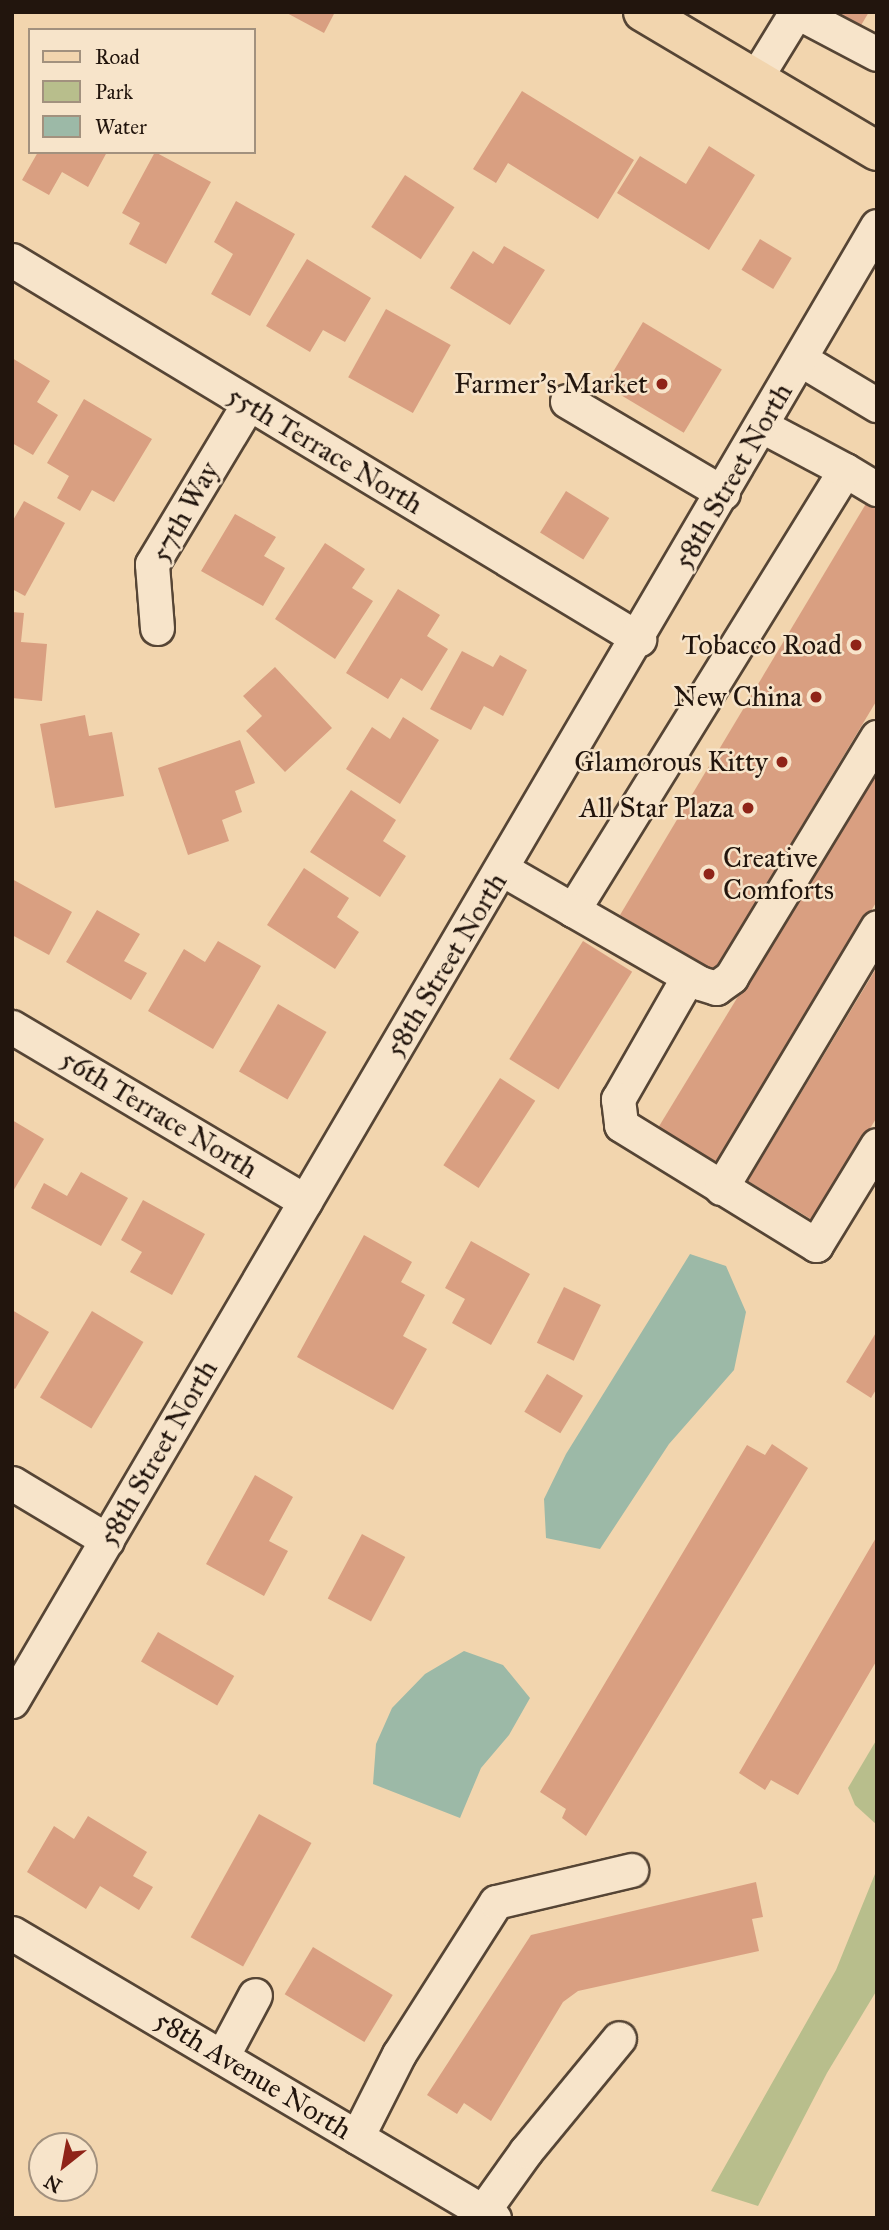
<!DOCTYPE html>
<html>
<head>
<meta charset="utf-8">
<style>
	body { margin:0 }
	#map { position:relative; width:889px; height:2230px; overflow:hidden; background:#f2d5ae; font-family:"IM FELL Great Primer",serif }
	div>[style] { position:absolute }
	.green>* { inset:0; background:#b8be8c }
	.water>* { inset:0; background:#9cb9a7 }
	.building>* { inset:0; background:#d99f81; transform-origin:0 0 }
	.roads { filter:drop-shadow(2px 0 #564535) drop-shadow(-2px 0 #564535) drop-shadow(0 2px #564535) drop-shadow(0 -2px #564535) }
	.minor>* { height:33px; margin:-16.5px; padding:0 16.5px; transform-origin:16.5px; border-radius:16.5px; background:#f7e4ca }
	.major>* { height:38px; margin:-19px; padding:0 19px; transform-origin:19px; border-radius:19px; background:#f2d5ae }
	.dots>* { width:19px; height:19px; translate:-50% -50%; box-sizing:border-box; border:4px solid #f7e4ca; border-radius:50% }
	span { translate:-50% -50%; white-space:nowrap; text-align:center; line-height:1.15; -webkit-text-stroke:5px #f7e4ca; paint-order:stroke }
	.poi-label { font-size:28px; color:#22150d }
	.right { translate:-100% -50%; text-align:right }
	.left { translate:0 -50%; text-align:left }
	.street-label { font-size:28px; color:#22150d }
	.frame { position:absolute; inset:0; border:14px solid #22150d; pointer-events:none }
	.legend { position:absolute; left:28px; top:28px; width:228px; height:126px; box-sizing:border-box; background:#f7e4ca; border:2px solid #a2917e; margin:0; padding:9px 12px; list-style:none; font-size:21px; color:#22150d }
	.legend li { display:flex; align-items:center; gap:14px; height:35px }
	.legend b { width:35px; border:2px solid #a2917e }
	.north { position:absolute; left:28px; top:2132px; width:70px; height:70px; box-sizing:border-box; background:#f7e4ca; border:2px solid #a2917e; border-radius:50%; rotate:211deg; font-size:19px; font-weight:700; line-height:28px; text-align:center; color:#22150d }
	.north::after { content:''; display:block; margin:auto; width:24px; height:32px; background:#8f2418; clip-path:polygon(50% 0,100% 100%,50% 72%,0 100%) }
</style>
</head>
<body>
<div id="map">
	<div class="green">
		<i style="clip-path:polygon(877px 1739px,877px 1825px,855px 1805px,848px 1788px)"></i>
		<i style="clip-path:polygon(877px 1869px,877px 1990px,827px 2073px,758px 2206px,711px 2191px,836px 1970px)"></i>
	</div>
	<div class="water">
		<i style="clip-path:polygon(690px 1254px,726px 1266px,746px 1312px,734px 1370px,669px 1444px,600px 1549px,546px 1538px,544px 1499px,566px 1454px)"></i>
		<i style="clip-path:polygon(464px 1651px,503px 1665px,530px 1698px,509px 1735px,481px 1768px,460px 1818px,373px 1784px,376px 1744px,392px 1708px,425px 1674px)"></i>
	</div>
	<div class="building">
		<i style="clip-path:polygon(285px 12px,335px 12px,324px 33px)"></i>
		<i style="clip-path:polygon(825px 12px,869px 12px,857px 32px)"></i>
		<i style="clip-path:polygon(522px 91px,634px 160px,598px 219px,508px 163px,496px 183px,473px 169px)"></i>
		<i style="clip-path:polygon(709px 146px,755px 175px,709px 250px,617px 193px,640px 156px,686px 184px)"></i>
		<i style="clip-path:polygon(38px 152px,107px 152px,88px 187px,62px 172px,49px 195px,22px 180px)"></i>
		<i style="clip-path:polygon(155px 152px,211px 182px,166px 264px,129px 244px,140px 223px,122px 213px)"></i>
		<i style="left:405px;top:175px;width:59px;height:62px;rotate:33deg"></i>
		<i style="clip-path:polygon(236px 201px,295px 234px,250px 316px,211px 294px,233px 254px,214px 242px)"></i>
		<i style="left:760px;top:239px;width:37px;height:36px;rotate:31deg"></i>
		<i style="clip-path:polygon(504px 246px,545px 270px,510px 325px,450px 288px,473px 251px,493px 264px)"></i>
		<i style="clip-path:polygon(307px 259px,371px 298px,345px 342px,323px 330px,310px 352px,266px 326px)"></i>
		<i style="left:386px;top:309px;width:74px;height:78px;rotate:29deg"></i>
		<i style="left:643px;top:322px;width:92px;height:74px;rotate:31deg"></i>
		<i style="clip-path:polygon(12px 358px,50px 381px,37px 402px,58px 415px,33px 455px,12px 443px)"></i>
		<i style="clip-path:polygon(84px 399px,152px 439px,114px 502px,92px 490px,80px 511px,57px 498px,69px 476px,47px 463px)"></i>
		<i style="left:566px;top:491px;width:51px;height:49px;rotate:32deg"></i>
		<i style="clip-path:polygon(24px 501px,65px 523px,25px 596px,12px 589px,12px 522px)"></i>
		<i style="clip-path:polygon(867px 502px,877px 508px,877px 700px,714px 972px,620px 915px)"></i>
		<i style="clip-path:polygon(235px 514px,276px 537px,264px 556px,285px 568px,263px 606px,201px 571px)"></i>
		<i style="clip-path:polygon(325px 543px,365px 569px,352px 588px,373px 601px,335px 659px,275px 619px)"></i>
		<i style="clip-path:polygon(398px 589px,440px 615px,427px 636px,448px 649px,422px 691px,401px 678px,388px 699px,346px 673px)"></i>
		<i style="clip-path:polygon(12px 612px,24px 613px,21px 642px,47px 644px,42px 701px,12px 698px)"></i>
		<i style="clip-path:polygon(462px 651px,493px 667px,500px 655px,527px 670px,503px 716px,484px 706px,471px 730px,430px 709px)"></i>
		<i style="clip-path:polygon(275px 667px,332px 728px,285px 772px,246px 731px,262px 716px,243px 696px)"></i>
		<i style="clip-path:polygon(85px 715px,89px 736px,112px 732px,124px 796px,55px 808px,40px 724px)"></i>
		<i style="clip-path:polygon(403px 717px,439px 740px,400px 804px,346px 769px,372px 727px,390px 739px)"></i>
		<i style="clip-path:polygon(240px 740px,255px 783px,235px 791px,242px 812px,222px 820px,229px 841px,188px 855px,158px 768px)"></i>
		<i style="clip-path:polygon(877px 768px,877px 901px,716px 1166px,658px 1128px)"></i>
		<i style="clip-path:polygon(351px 790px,396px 820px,383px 841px,406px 856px,380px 897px,310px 852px)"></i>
		<i style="clip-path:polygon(304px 868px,349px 898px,337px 917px,359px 932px,335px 969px,267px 925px)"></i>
		<i style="clip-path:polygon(12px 879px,72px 912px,49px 955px,12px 935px)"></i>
		<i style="clip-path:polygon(97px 910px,140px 934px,124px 961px,147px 973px,131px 1000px,66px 962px)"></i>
		<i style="clip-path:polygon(218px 941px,261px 966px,213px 1049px,148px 1011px,184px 949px,205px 962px)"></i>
		<i style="left:583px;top:941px;width:58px;height:139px;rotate:32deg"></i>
		<i style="clip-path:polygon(877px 967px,877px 1117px,814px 1221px,748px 1181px)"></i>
		<i style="left:278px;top:1004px;width:56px;height:78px;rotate:30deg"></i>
		<i style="left:500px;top:1078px;width:42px;height:104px;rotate:33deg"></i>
		<i style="clip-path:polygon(12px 1120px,44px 1139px,12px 1193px)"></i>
		<i style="clip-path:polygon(81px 1172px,128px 1198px,101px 1246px,31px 1208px,44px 1183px,67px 1196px)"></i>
		<i style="clip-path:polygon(143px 1200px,205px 1234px,172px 1295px,130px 1272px,142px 1252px,121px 1240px)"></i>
		<i style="clip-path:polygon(364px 1235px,412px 1262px,401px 1282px,425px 1295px,403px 1336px,427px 1349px,393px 1410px,297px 1357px)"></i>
		<i style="clip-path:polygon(471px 1241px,530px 1274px,491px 1345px,452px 1323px,465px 1299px,445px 1288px)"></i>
		<i style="left:564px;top:1287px;width:41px;height:62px;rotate:26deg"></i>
		<i style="clip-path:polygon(12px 1310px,49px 1332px,15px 1389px,12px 1387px)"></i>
		<i style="left:92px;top:1311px;width:60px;height:101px;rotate:31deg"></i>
		<i style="clip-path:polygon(877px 1331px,877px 1388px,871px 1398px,846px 1382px)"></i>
		<i style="left:547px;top:1374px;width:42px;height:44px;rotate:31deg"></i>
		<i style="clip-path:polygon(772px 1444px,808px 1468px,586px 1836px,562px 1818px,566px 1809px,540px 1792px,747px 1445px,765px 1455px)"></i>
		<i style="clip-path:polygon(255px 1475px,293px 1497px,269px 1541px,288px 1551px,264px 1596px,206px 1564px)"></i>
		<i style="left:362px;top:1534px;width:49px;height:73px;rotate:28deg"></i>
		<i style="clip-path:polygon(877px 1536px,877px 1660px,798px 1795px,771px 1780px,765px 1790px,739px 1773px)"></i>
		<i style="left:158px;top:1632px;width:88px;height:34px;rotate:30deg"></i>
		<i style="left:259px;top:1814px;width:60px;height:141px;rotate:29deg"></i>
		<i style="clip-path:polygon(88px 1816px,147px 1852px,133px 1876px,153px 1887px,139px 1910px,100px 1886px,86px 1909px,27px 1872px,54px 1826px,74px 1839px)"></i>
		<i style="clip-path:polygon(756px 1882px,763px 1917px,752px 1919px,759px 1951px,578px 1991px,563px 2002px,491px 2121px,464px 2103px,457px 2114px,427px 2095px,531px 1935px)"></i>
		<i style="left:313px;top:1947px;width:93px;height:55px;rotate:31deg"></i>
	</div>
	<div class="roads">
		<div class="minor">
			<i style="left:797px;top:12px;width:90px;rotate:27.7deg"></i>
			<i style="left:755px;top:79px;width:79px;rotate:-58.5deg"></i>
			<i style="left:12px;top:260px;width:733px;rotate:31.15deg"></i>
			<i style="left:800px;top:359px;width:90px;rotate:30.9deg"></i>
			<i style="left:567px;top:401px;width:181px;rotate:30.5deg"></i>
			<i style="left:845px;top:470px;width:37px;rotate:31deg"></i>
			<i style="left:157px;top:628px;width:64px;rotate:-94.5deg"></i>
			<i style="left:152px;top:564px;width:187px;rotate:-59deg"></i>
			<i style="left:502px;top:869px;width:82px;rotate:30deg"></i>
			<i style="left:573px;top:910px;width:517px;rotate:-58.28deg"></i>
			<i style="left:845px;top:470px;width:94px;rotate:-152.1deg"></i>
			<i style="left:573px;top:910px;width:146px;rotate:29.9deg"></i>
			<i style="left:700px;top:983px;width:17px;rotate:17deg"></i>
			<i style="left:716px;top:988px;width:19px;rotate:-36deg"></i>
			<i style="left:731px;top:977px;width:281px;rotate:-58.7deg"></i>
			<i style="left:688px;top:977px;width:141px;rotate:119.8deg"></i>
			<i style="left:618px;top:1099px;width:26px;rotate:83deg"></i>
			<i style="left:621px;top:1125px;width:229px;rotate:31.6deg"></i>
			<i style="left:816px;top:1245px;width:117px;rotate:-58.6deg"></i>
			<i style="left:12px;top:1027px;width:341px;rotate:30.7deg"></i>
			<i style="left:721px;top:1188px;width:304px;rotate:-59.1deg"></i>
			<i style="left:12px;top:1483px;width:111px;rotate:31deg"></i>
			<i style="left:12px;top:1701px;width:1710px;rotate:-59.61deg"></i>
			<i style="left:12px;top:1933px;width:560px;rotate:30.6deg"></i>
			<i style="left:222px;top:2057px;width:70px;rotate:-62deg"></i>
			<i style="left:357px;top:2137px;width:93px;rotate:-63.2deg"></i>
			<i style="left:399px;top:2054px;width:180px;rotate:-57.5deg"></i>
			<i style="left:496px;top:1902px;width:139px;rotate:-13.3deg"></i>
			<i style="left:483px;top:2211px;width:74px;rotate:-54.4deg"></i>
			<i style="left:526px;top:2151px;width:146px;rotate:-50.5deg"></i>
		</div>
		<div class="major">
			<i style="left:643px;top:12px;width:272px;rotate:30.7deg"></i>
		</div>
	</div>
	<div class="dots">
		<i style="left:662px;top:384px;background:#8f2418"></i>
		<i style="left:856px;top:645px;background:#8f2418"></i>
		<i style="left:816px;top:697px;background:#8f2418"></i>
		<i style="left:782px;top:762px;background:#8f2418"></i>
		<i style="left:748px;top:808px;background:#8f2418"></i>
		<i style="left:709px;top:874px;background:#8f2418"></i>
	</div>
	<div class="poi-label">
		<span class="right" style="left:648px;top:384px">Farmer's Market</span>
		<span class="right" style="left:842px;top:645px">Tobacco Road</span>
		<span class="right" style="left:802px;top:697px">New China</span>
		<span class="right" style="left:768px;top:762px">Glamorous Kitty</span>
		<span class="right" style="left:734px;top:808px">All Star Plaza</span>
		<span class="left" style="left:723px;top:874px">Creative<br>Comforts</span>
	</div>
	<div class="street-label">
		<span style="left:325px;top:450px;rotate:31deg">55th Terrace North</span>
		<span style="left:733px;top:476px;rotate:-60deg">58th Street North</span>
		<span style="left:185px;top:512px;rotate:-61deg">57th Way</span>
		<span style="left:446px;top:965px;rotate:-59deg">58th Street North</span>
		<span style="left:159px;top:1114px;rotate:31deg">56th Terrace North</span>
		<span style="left:158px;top:1453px;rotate:-60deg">58th Street North</span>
		<span style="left:253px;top:2075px;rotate:31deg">58th Avenue North</span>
	</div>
	<div class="frame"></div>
	<ul class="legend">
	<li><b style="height:9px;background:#f2d5ae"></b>Road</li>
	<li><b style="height:19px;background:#b8be8c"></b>Park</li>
	<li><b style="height:19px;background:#9cb9a7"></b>Water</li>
	</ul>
	<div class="north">N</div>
</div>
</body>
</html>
